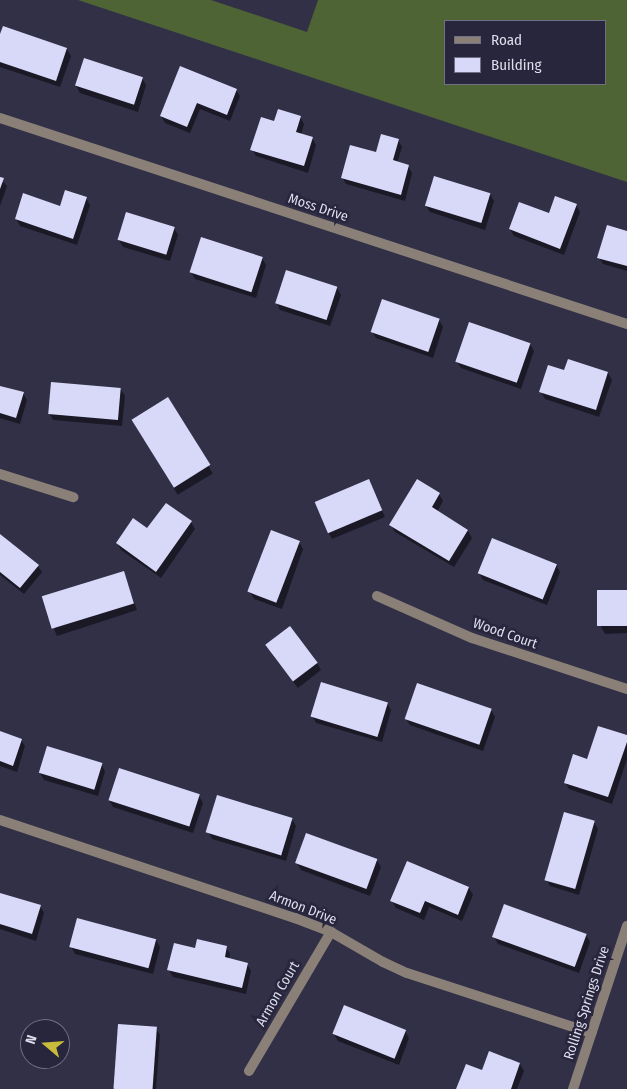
<!DOCTYPE html>
<html>
<head>
<meta charset="utf-8">
<style>
	body { margin:0 }
	#map { position:relative; width:627px; height:1089px; overflow:hidden; background:#313047; font-family:"Fira Sans Condensed",sans-serif }
	div>[style] { position:absolute }
	.forest>* { inset:0; background:#4f6435 }
	.shadow>* { inset:0; background:#0007; transform-origin:0 0 }
	.building>* { inset:0; background:#d8d8f9; transform-origin:0 0 }
	.minor>* { height:10px; margin:-5px; padding:0 5px; transform-origin:5px; border-radius:5px; background:#8a8077 }
	span { translate:-50% -50%; white-space:nowrap; text-align:center; line-height:1.15; -webkit-text-stroke:5px #27263d; paint-order:stroke }
	.street-label { font-size:14px; color:#ddddec }
	.legend { position:absolute; left:444px; top:20px; width:162px; height:65px; box-sizing:border-box; background:#27263d; border:1px solid #706f83; margin:0; padding:6px 9px; list-style:none; font-size:15px; color:#ddddec }
	.legend li { display:flex; align-items:center; gap:10px; height:25px }
	.legend b { width:25px; border:1px solid #706f83 }
	.north { position:absolute; left:20px; top:1019px; width:50px; height:50px; box-sizing:border-box; background:#27263d; border:1px solid #706f83; border-radius:50%; rotate:288deg; font-size:14px; font-weight:700; line-height:20px; text-align:center; color:#ddddec }
	.north::after { content:''; display:block; margin:auto; width:18px; height:22px; background:#c9bb3b; clip-path:polygon(50% 0,100% 100%,50% 72%,0 100%) }
</style>
</head>
<body>
<div id="map">
	<div class="forest">
		<i style="clip-path:polygon(evenodd,78px 0,211px 0,307px 32px,318px 0,627px 0,627px 182px,78px 0,446px 21px,606px 21px,606px 84px,446px 84px,446px 21px)"></i>
	</div>
	<div class="shadow">
		<i style="clip-path:polygon(0 37px,67px 49px,71px 56px,60px 87px,0 67px)"></i>
		<i style="clip-path:polygon(180px 68px,236px 90px,240px 96px,230px 121px,200px 109px,190px 133px,165px 123px,161px 116px)"></i>
		<i style="clip-path:polygon(142px 78px,146px 85px,138px 112px,80px 93px,76px 86px)"></i>
		<i style="clip-path:polygon(300px 117px,304px 124px,301px 135px,312px 138px,316px 145px,308px 173px,256px 156px,252px 149px,275px 123px)"></i>
		<i style="clip-path:polygon(398px 140px,402px 147px,397px 163px,408px 166px,412px 173px,405px 201px,346px 184px,342px 177px)"></i>
		<i style="clip-path:polygon(0 178px,7px 186px,0 206px)"></i>
		<i style="clip-path:polygon(490px 194px,494px 201px,485px 230px,430px 212px,426px 206px)"></i>
		<i style="clip-path:polygon(86px 198px,90px 205px,77px 245px,20px 226px,16px 219px)"></i>
		<i style="clip-path:polygon(576px 205px,580px 212px,564px 255px,514px 236px,510px 229px)"></i>
		<i style="clip-path:polygon(174px 228px,178px 235px,170px 261px,123px 247px,119px 240px)"></i>
		<i style="clip-path:polygon(627px 232px,627px 271px,603px 264px,599px 258px)"></i>
		<i style="clip-path:polygon(262px 258px,266px 265px,256px 298px,195px 279px,191px 272px)"></i>
		<i style="clip-path:polygon(337px 288px,341px 295px,330px 326px,280px 310px,277px 303px)"></i>
		<i style="clip-path:polygon(439px 320px,443px 327px,433px 358px,376px 338px,372px 332px)"></i>
		<i style="clip-path:polygon(530px 344px,534px 351px,521px 389px,461px 368px,457px 362px)"></i>
		<i style="clip-path:polygon(565px 372px,608px 373px,612px 380px,599px 417px,545px 399px,541px 392px)"></i>
		<i style="clip-path:polygon(0 387px,23px 393px,27px 400px,20px 424px,0 418px)"></i>
		<i style="clip-path:polygon(121px 390px,125px 396px,122px 426px,53px 420px,49px 413px)"></i>
		<i style="left:168px;top:399px;width:87px;height:41px;rotate:59deg"></i>
		<i style="clip-path:polygon(368px 480px,385px 517px,332px 539px,328px 532px)"></i>
		<i style="clip-path:polygon(418px 481px,439px 494px,443px 501px,437px 512px,468px 531px,472px 538px,454px 567px,395px 532px,391px 525px)"></i>
		<i style="clip-path:polygon(166px 504px,191px 522px,195px 529px,161px 578px,121px 550px,117px 543px,148px 530px)"></i>
		<i style="clip-path:polygon(0 536px,38px 566px,42px 572px,24px 594px,0 575px)"></i>
		<i style="clip-path:polygon(299px 542px,303px 549px,282px 609px,254px 599px,250px 592px)"></i>
		<i style="clip-path:polygon(556px 565px,560px 572px,547px 605px,483px 580px,479px 573px)"></i>
		<i style="clip-path:polygon(123px 572px,137px 610px,57px 636px,54px 629px)"></i>
		<i style="clip-path:polygon(627px 591px,627px 633px,605px 634px,601px 627px)"></i>
		<i style="clip-path:polygon(271px 653px,317px 663px,321px 670px,298px 688px)"></i>
		<i style="clip-path:polygon(387px 703px,391px 710px,382px 742px,316px 723px,312px 716px)"></i>
		<i style="clip-path:polygon(491px 710px,495px 717px,483px 751px,410px 725px,406px 719px)"></i>
		<i style="clip-path:polygon(0 733px,21px 740px,25px 746px,17px 772px,0 766px)"></i>
		<i style="clip-path:polygon(627px 736px,627px 759px,612px 804px,569px 789px,565px 782px)"></i>
		<i style="clip-path:polygon(101px 764px,105px 771px,98px 796px,44px 780px,40px 773px)"></i>
		<i style="clip-path:polygon(199px 796px,203px 803px,193px 833px,113px 807px,109px 800px)"></i>
		<i style="clip-path:polygon(292px 819px,296px 826px,286px 861px,212px 839px,208px 832px)"></i>
		<i style="clip-path:polygon(594px 822px,598px 829px,579px 895px,550px 886px,546px 879px)"></i>
		<i style="clip-path:polygon(377px 860px,381px 867px,370px 896px,301px 870px,297px 863px)"></i>
		<i style="clip-path:polygon(407px 863px,469px 888px,473px 895px,462px 921px,429px 907px,424px 920px,396px 908px,392px 901px)"></i>
		<i style="clip-path:polygon(0 894px,40px 906px,44px 913px,36px 941px,0 929px)"></i>
		<i style="clip-path:polygon(586px 935px,590px 942px,579px 973px,498px 944px,494px 937px)"></i>
		<i style="clip-path:polygon(156px 940px,160px 947px,153px 974px,75px 954px,71px 947px)"></i>
		<i style="clip-path:polygon(226px 947px,230px 954px,229px 959px,247px 964px,251px 971px,246px 994px,173px 977px,169px 970px,196px 950px)"></i>
		<i style="clip-path:polygon(156px 1028px,160px 1035px,156px 1089px,115px 1089px)"></i>
		<i style="clip-path:polygon(405px 1031px,409px 1038px,399px 1065px,338px 1041px,334px 1034px)"></i>
		<i style="clip-path:polygon(520px 1064px,524px 1071px,517px 1089px,458px 1089px,483px 1071px)"></i>
	</div>
	<div class="building">
		<i style="clip-path:polygon(3px 26px,67px 48px,56px 81px,0 62px,0 34px)"></i>
		<i style="left:84px;top:58px;width:62px;height:29px;rotate:18deg"></i>
		<i style="clip-path:polygon(180px 66px,237px 89px,227px 115px,197px 103px,187px 127px,160px 116px)"></i>
		<i style="clip-path:polygon(278px 109px,301px 116px,296px 132px,313px 137px,304px 166px,250px 150px,261px 117px,274px 121px)"></i>
		<i style="clip-path:polygon(381px 134px,399px 139px,393px 160px,409px 165px,401px 195px,341px 178px,350px 145px,376px 152px)"></i>
		<i style="left:434px;top:176px;width:59px;height:31px;rotate:17deg"></i>
		<i style="clip-path:polygon(0 177px,4px 178px,0 189px)"></i>
		<i style="clip-path:polygon(65px 190px,87px 197px,73px 239px,15px 219px,23px 193px,60px 206px)"></i>
		<i style="clip-path:polygon(555px 196px,577px 204px,560px 249px,509px 229px,519px 202px,549px 213px)"></i>
		<i style="left:126px;top:212px;width:51px;height:29px;rotate:17deg"></i>
		<i style="clip-path:polygon(607px 225px,627px 231px,627px 266px,597px 258px)"></i>
		<i style="left:201px;top:237px;width:65px;height:37px;rotate:18deg"></i>
		<i style="left:286px;top:270px;width:54px;height:35px;rotate:18deg"></i>
		<i style="left:382px;top:299px;width:61px;height:35px;rotate:19deg"></i>
		<i style="left:469px;top:322px;width:65px;height:42px;rotate:19deg"></i>
		<i style="clip-path:polygon(568px 359px,608px 372px,596px 410px,539px 392px,548px 365px,564px 370px)"></i>
		<i style="left:51px;top:382px;width:70px;height:32px;rotate:5deg"></i>
		<i style="clip-path:polygon(0 386px,24px 392px,16px 418px,0 413px)"></i>
		<i style="left:168px;top:397px;width:80px;height:43px;rotate:58deg"></i>
		<i style="left:369px;top:479px;width:34px;height:59px;rotate:67deg"></i>
		<i style="clip-path:polygon(417px 479px,440px 493px,432px 507px,468px 530px,449px 561px,389px 525px)"></i>
		<i style="clip-path:polygon(166px 503px,192px 521px,156px 572px,116px 543px,133px 518px,147px 528px)"></i>
		<i style="left:271px;top:530px;width:31px;height:66px;rotate:21deg"></i>
		<i style="clip-path:polygon(0 534px,39px 565px,20px 588px,0 572px)"></i>
		<i style="left:492px;top:538px;width:70px;height:38px;rotate:22deg"></i>
		<i style="left:124px;top:571px;width:34px;height:86px;rotate:73deg"></i>
		<i style="left:627px;top:590px;width:36px;height:30px;rotate:90deg"></i>
		<i style="left:290px;top:626px;width:46px;height:31px;rotate:53deg"></i>
		<i style="left:321px;top:682px;width:70px;height:36px;rotate:17deg"></i>
		<i style="left:417px;top:683px;width:79px;height:38px;rotate:19deg"></i>
		<i style="clip-path:polygon(598px 726px,627px 735px,627px 742px,608px 797px,564px 783px,573px 754px,587px 759px)"></i>
		<i style="clip-path:polygon(0 731px,22px 739px,13px 766px,0 761px)"></i>
		<i style="left:47px;top:746px;width:58px;height:28px;rotate:17deg"></i>
		<i style="left:119px;top:768px;width:85px;height:34px;rotate:18deg"></i>
		<i style="left:217px;top:795px;width:79px;height:39px;rotate:17deg"></i>
		<i style="left:564px;top:812px;width:32px;height:71px;rotate:16deg"></i>
		<i style="left:306px;top:833px;width:76px;height:32px;rotate:20deg"></i>
		<i style="clip-path:polygon(407px 861px,469px 887px,458px 915px,425px 901px,420px 913px,390px 901px)"></i>
		<i style="clip-path:polygon(0 893px,41px 905px,32px 934px,0 924px)"></i>
		<i style="left:504px;top:904px;width:88px;height:35px;rotate:20deg"></i>
		<i style="left:77px;top:918px;width:82px;height:30px;rotate:15deg"></i>
		<i style="clip-path:polygon(197px 939px,227px 946px,225px 957px,248px 963px,242px 988px,167px 970px,174px 943px,195px 948px)"></i>
		<i style="left:344px;top:1005px;width:67px;height:31px;rotate:22deg"></i>
		<i style="left:118px;top:1024px;width:39px;height:65px;rotate:4deg"></i>
		<i style="clip-path:polygon(489px 1051px,520px 1063px,511px 1089px,456px 1089px,466px 1064px,482px 1070px)"></i>
	</div>
	<div class="minor">
		<i style="left:0;top:118px;width:660px;rotate:18.19deg"></i>
		<i style="left:0;top:474px;width:77px;rotate:17.5deg"></i>
		<i style="left:377px;top:596px;width:104px;rotate:23.9deg"></i>
		<i style="left:472px;top:638px;width:163px;rotate:18.2deg"></i>
		<i style="left:0;top:820px;width:311px;rotate:18.4deg"></i>
		<i style="left:295px;top:918px;width:39px;rotate:21deg"></i>
		<i style="left:331px;top:932px;width:60px;rotate:30deg"></i>
		<i style="left:383px;top:962px;width:26px;rotate:25deg"></i>
		<i style="left:407px;top:973px;width:194px;rotate:18deg"></i>
		<i style="left:249px;top:1071px;width:161px;rotate:-59.5deg"></i>
		<i style="left:573px;top:1089px;width:172px;rotate:-71.7deg"></i>
	</div>
	<div class="street-label">
		<span style="left:318px;top:208px;rotate:18deg">Moss Drive</span>
		<span style="left:505px;top:634px;rotate:19deg">Wood Court</span>
		<span style="left:303px;top:908px;rotate:21deg">Armon Drive</span>
		<span style="left:278px;top:994px;rotate:-60deg">Armon Court</span>
		<span style="left:587px;top:1003px;rotate:-72deg">Rolling Springs Drive</span>
	</div>
	<ul class="legend">
	<li><b style="height:6px;background:#8a8077"></b>Road</li>
	<li><b style="height:14px;background:#d8d8f9"></b>Building</li>
	</ul>
	<div class="north">N</div>
</div>
</body>
</html>
